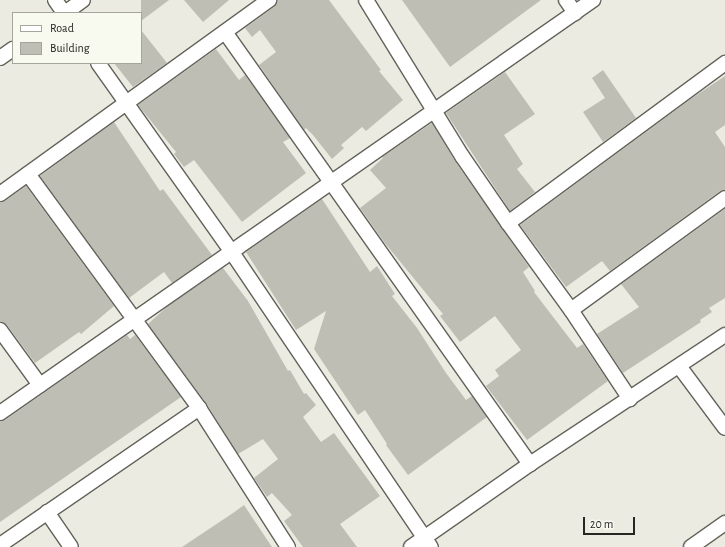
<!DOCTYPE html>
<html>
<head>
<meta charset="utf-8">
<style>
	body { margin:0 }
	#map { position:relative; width:725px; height:547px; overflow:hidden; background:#ebebe2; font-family:"Alegreya Sans",sans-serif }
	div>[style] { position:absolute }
	.building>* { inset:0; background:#bebeb5 }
	.roads { filter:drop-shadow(1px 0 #63635b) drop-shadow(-1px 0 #63635b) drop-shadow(0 1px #63635b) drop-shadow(0 -1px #63635b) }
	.minor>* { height:14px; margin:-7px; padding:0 7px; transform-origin:7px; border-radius:7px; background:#fff }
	span { translate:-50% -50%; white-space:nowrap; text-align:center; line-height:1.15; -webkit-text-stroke:3px #f8f9ef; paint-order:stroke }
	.legend { position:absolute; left:12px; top:12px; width:130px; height:52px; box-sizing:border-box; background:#f8f9ef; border:1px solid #a4a59d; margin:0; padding:5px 7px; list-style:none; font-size:12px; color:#262622 }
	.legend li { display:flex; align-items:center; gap:8px; height:20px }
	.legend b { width:20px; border:1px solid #a4a59d }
	.scale { position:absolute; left:583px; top:517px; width:52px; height:18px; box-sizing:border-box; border:2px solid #262622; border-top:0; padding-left:5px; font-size:12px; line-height:14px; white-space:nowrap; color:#262622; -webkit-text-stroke:3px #f8f9ef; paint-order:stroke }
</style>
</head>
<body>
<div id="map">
	<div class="building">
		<i style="clip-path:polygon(141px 0,169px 0,141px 21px)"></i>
		<i style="clip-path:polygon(184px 0,229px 0,203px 22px)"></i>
		<i style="clip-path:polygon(277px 0,329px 0,381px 70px,379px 71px,403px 100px,366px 131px,362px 127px,341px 145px,344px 148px,332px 159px,313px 135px,306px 128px,304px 130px,259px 65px,276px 52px,260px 30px,252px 37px,245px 28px,274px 7px)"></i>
		<i style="clip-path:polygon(402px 0,541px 0,450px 67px)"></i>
		<i style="clip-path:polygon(141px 30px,167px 63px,133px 87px,114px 63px,141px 63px)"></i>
		<i style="clip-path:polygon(216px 49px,239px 80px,245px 75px,290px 138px,283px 142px,306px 173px,242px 222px,194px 160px,184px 167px,174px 154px,176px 152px,138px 105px)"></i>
		<i style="clip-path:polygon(603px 70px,636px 118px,603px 142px,583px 112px,605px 98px,592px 78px)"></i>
		<i style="clip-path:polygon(505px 72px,535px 114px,504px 135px,523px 164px,517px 169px,535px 192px,510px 211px,446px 113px)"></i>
		<i style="clip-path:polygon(725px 76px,725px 125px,715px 132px,725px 147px,725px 190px,720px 191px,610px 271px,602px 261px,566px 287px,520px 225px,692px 98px)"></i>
		<i style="clip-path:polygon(114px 122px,160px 191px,163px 189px,212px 255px,172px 283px,164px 272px,129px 298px,40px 176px)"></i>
		<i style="clip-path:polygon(432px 123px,455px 161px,529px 267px,523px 272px,535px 291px,534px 292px,577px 348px,583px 344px,608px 381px,527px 440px,486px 386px,499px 376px,495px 370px,521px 350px,495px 316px,460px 342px,440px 316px,443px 314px,384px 242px,360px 208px,386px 188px,370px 170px,383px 158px,382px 157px)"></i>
		<i style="clip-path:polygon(26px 186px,114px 306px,81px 334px,79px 332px,35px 363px,7px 325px,0 322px,0 202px,5px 201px)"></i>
		<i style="clip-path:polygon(322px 199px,370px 272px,377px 266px,395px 294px,392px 296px,417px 328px,446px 373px,466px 400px,472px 396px,487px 417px,408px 475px,386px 445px,387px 444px,365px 410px,358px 415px,314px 349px,326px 311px,296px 330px,246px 252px)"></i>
		<i style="clip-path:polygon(725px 209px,725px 298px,709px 308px,712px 312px,700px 320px,701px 322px,623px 373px,597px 334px,639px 307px,621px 284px)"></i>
		<i style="clip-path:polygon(223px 268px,248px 301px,288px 371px,290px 370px,304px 394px,306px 393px,316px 405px,303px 417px,321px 442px,334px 433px,380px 496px,340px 524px,357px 547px,303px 547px,284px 521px,292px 515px,272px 493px,267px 497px,254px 478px,278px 459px,263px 439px,238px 454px,206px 403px,148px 324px,169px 305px)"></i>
		<i style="clip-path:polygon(127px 335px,130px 339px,135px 335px,181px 397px,0 522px,0 421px,5px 420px)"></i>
		<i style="clip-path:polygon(244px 505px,272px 547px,182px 547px,233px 513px)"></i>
	</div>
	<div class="roads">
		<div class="minor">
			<i style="left:55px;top:0;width:16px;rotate:55deg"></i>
			<i style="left:366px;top:0;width:183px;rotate:58.4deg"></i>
			<i style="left:462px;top:156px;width:81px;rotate:55.5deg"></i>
			<i style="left:508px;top:223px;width:107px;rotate:54.1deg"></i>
			<i style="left:571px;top:310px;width:107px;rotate:56.5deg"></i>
			<i style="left:566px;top:0;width:16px;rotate:55deg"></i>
			<i style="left:65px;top:13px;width:22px;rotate:-36deg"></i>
			<i style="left:225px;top:32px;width:529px;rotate:54.78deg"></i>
			<i style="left:0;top:58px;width:16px;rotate:-35deg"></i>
			<i style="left:98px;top:63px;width:230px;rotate:54.7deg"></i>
			<i style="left:231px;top:251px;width:357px;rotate:56deg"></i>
			<i style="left:28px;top:174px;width:290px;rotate:53.8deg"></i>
			<i style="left:199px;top:408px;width:165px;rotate:57.4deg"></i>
			<i style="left:0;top:194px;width:332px;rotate:-35.8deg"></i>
			<i style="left:508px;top:223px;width:270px;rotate:-36.4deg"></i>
			<i style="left:571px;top:310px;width:190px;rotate:-36deg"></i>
			<i style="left:0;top:330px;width:68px;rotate:54deg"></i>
			<i style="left:679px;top:366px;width:77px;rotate:53.4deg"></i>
			<i style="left:0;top:413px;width:723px;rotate:-34.86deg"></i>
			<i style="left:47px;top:512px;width:42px;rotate:55.6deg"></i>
			<i style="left:0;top:545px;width:242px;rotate:-34.5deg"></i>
			<i style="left:411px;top:547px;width:145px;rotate:-34.9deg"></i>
			<i style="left:530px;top:464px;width:234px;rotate:-33.5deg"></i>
			<i style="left:691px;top:547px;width:42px;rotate:-35.2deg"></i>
		</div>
	</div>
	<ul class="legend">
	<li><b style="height:5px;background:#fff"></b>Road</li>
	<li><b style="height:11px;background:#bebeb5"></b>Building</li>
	</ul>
	<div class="scale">20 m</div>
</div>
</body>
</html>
